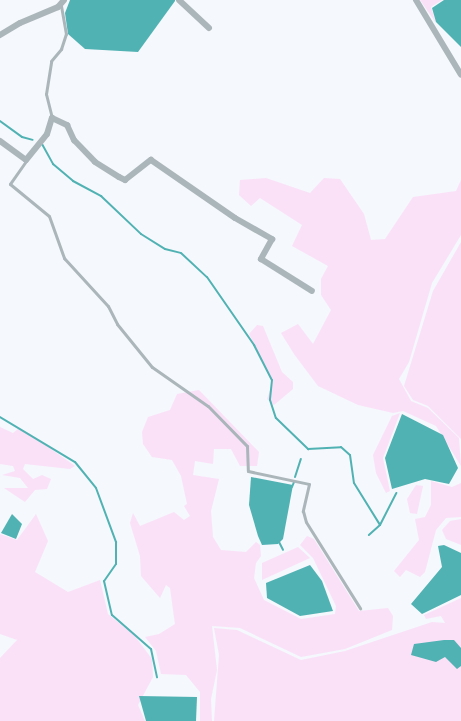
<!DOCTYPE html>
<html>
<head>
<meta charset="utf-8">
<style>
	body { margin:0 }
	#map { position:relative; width:461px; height:721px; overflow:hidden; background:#f5f8fc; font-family:"Roboto Condensed",sans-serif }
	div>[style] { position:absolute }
	.green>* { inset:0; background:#fae1f8 }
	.water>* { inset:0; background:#51b2b3 }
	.stream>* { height:2px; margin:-1px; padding:0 1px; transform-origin:1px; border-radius:1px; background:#51b2b3 }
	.lane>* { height:3px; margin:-1.5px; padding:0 1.5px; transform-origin:1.5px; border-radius:1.5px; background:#abb6bb }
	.street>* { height:6px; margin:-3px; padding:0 3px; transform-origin:3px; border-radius:3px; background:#abb6bb }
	span { translate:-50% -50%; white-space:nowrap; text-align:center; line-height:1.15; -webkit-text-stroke:3.5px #fff; paint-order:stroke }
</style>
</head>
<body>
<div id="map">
	<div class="green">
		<i style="clip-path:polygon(420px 0,442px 0,431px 7px,436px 23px)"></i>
		<i style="clip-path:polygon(266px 178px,310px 193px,324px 178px,340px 179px,364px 214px,371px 240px,385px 239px,413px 197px,456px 191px,461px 180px,461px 235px,432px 283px,409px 362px,399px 379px,411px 401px,428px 408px,459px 438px,461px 466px,436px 426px,403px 411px,393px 413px,358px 405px,318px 386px,294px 354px,281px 333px,298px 324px,313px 344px,331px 310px,321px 295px,321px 279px,328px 266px,292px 246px,302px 225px,260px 198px,251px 206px,239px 195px,240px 180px)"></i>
		<i style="clip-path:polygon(461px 242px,461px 439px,428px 406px,413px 400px,404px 386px,433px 291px)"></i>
		<i style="clip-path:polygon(257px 325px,263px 326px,282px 372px,293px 382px,293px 389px,274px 405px,267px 399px,273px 381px,249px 334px)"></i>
		<i style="clip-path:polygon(199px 390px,259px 452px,257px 466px,240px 466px,231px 449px,214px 449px,213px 464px,195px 461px,193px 475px,219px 479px,211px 511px,213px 537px,221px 550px,246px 552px,256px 542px,260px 545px,261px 556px,256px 563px,254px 578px,264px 600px,301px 619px,335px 614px,336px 606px,313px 558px,300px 545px,307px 536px,314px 539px,359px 611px,388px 608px,393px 616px,392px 630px,345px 649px,301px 657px,240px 628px,212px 626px,217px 670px,211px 699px,212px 721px,200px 721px,200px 692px,186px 675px,161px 674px,156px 651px,145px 637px,159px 634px,175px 624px,173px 610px,170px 588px,166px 585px,160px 598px,141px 576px,140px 556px,130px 523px,133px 513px,140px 526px,174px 512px,184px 520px,190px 516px,184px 506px,187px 504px,181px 476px,172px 460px,152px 457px,143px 444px,142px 432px,148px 417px,170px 410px,177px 394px)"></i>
		<i style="clip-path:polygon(400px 413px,383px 458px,390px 491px,386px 493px,376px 473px,373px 455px,392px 416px)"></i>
		<i style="clip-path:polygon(0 427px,13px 433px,19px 428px,30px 434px,75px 466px,70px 469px,25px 464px,23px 469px,33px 479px,42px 475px,51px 479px,47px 489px,35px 490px,25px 502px,4px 488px,28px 488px,20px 478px,2px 475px,15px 471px,13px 466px,0 464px)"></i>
		<i style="clip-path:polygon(431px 481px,452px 487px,461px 483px,461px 517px,446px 518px,436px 530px,425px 572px,420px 577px,406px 570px,400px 577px,394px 571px,419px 540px,415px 519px,425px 517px,431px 505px)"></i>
		<i style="clip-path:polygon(416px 485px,423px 486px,417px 514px,410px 513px,407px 499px)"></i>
		<i style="clip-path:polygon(36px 514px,48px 541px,35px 572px,68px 592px,100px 580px,108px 614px,134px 635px,152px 659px,153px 677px,138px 705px,145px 721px,0 721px,0 658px,17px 640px,0 634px,0 534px,17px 540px)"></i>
		<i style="clip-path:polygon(461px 519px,461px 545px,446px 539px,442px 530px,450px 521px)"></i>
		<i style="clip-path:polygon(298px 547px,310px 558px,262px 580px,262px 563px)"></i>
		<i style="clip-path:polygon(461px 598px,461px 721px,214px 721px,219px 655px,214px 628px,237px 630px,301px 660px,345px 651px,432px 622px,445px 623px,441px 616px,426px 619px,424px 615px)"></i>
	</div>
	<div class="water">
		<i style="clip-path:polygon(70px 0,175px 0,175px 1px,138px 52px,85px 49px,68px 34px,65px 13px)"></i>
		<i style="clip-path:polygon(444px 0,461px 0,461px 47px,436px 22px,432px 8px)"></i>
		<i style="clip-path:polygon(402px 414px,443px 435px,458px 468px,449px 484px,425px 479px,392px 489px,385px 458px)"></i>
		<i style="clip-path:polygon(251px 477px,293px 485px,283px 539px,278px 544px,262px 545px,258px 536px,249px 505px)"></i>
		<i style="clip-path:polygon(12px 514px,22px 524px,16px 539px,1px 533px)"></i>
		<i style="clip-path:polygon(444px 545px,461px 553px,461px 595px,422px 614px,411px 604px,442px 567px,438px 546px)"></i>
		<i style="clip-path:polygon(310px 565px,322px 581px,333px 611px,300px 616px,267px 598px,266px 583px)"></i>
		<i style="clip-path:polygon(444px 640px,454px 640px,461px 648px,461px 666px,457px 669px,445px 657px,436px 662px,411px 655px,414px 644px)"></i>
		<i style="clip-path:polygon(139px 696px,197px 697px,196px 721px,146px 721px)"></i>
	</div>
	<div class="stream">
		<i style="left:0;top:121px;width:27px;rotate:36deg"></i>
		<i style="left:22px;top:137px;width:11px;rotate:15deg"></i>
		<i style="left:42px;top:144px;width:23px;rotate:61deg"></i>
		<i style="left:53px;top:164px;width:26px;rotate:40deg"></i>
		<i style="left:73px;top:181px;width:32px;rotate:28deg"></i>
		<i style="left:101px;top:196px;width:55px;rotate:43.5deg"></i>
		<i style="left:141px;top:234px;width:28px;rotate:32deg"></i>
		<i style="left:165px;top:249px;width:16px;rotate:14deg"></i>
		<i style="left:181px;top:253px;width:35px;rotate:43deg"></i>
		<i style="left:207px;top:277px;width:83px;rotate:55.3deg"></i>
		<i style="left:254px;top:345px;width:39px;rotate:63deg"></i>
		<i style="left:272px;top:380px;width:20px;rotate:96deg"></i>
		<i style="left:270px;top:400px;width:19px;rotate:72deg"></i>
		<i style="left:276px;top:418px;width:45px;rotate:44.1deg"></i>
		<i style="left:308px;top:449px;width:33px;rotate:-3deg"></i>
		<i style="left:341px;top:447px;width:12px;rotate:42deg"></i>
		<i style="left:350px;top:455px;width:28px;rotate:82deg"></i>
		<i style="left:354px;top:483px;width:49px;rotate:58.2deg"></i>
		<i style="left:380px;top:525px;width:15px;rotate:138deg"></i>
		<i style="left:0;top:417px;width:87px;rotate:31deg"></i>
		<i style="left:75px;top:462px;width:33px;rotate:51deg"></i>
		<i style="left:96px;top:488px;width:58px;rotate:69.7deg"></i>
		<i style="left:116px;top:542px;width:22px;rotate:90deg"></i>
		<i style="left:116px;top:564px;width:21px;rotate:125deg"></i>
		<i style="left:104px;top:581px;width:35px;rotate:77deg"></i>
		<i style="left:112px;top:615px;width:52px;rotate:41.1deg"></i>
		<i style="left:151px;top:649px;width:29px;rotate:78deg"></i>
		<i style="left:295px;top:477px;width:19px;rotate:-72deg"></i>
		<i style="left:292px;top:487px;width:5px;rotate:-68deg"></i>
		<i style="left:380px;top:525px;width:36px;rotate:-63deg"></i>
		<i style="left:278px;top:540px;width:11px;rotate:63deg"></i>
	</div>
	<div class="lane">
		<i style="left:52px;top:118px;width:25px;rotate:-104deg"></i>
		<i style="left:46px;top:94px;width:33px;rotate:-81deg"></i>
		<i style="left:51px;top:61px;width:16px;rotate:-50deg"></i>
		<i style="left:61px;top:49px;width:16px;rotate:-72deg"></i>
		<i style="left:66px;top:34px;width:29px;rotate:-100deg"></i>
		<i style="left:26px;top:161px;width:28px;rotate:125deg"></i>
		<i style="left:10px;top:184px;width:50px;rotate:39.4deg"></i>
		<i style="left:49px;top:216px;width:45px;rotate:70.3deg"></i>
		<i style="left:64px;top:258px;width:65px;rotate:47.5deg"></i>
		<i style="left:108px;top:306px;width:20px;rotate:63deg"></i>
		<i style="left:117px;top:324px;width:55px;rotate:50.9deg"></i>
		<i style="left:152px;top:367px;width:68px;rotate:34.9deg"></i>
		<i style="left:208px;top:406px;width:56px;rotate:45.7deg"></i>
		<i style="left:247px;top:446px;width:25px;rotate:88deg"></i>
		<i style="left:248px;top:471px;width:62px;rotate:12deg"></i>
		<i style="left:309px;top:484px;width:28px;rotate:103deg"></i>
		<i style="left:303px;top:511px;width:11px;rotate:75deg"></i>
		<i style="left:306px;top:522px;width:102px;rotate:57.9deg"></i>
	</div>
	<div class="street">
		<i style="left:179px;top:0;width:41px;rotate:43deg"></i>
		<i style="left:416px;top:0;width:87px;rotate:59deg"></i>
		<i style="left:0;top:35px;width:23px;rotate:-31deg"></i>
		<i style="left:20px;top:23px;width:41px;rotate:-22.8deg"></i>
		<i style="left:58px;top:7px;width:9px;rotate:-49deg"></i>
		<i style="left:0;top:141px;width:32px;rotate:36deg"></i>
		<i style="left:26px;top:160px;width:33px;rotate:-51deg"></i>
		<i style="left:47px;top:134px;width:17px;rotate:-73deg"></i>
		<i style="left:52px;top:118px;width:17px;rotate:25deg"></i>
		<i style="left:67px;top:125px;width:17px;rotate:65deg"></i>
		<i style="left:74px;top:140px;width:30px;rotate:46deg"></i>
		<i style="left:95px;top:162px;width:28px;rotate:32deg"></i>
		<i style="left:119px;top:177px;width:7px;rotate:27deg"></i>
		<i style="left:125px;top:180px;width:33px;rotate:-38deg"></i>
		<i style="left:151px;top:160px;width:102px;rotate:34.6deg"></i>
		<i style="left:235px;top:218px;width:43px;rotate:29.6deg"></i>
		<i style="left:272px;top:239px;width:23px;rotate:119deg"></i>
		<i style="left:261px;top:259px;width:60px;rotate:32.1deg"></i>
	</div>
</div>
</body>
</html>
